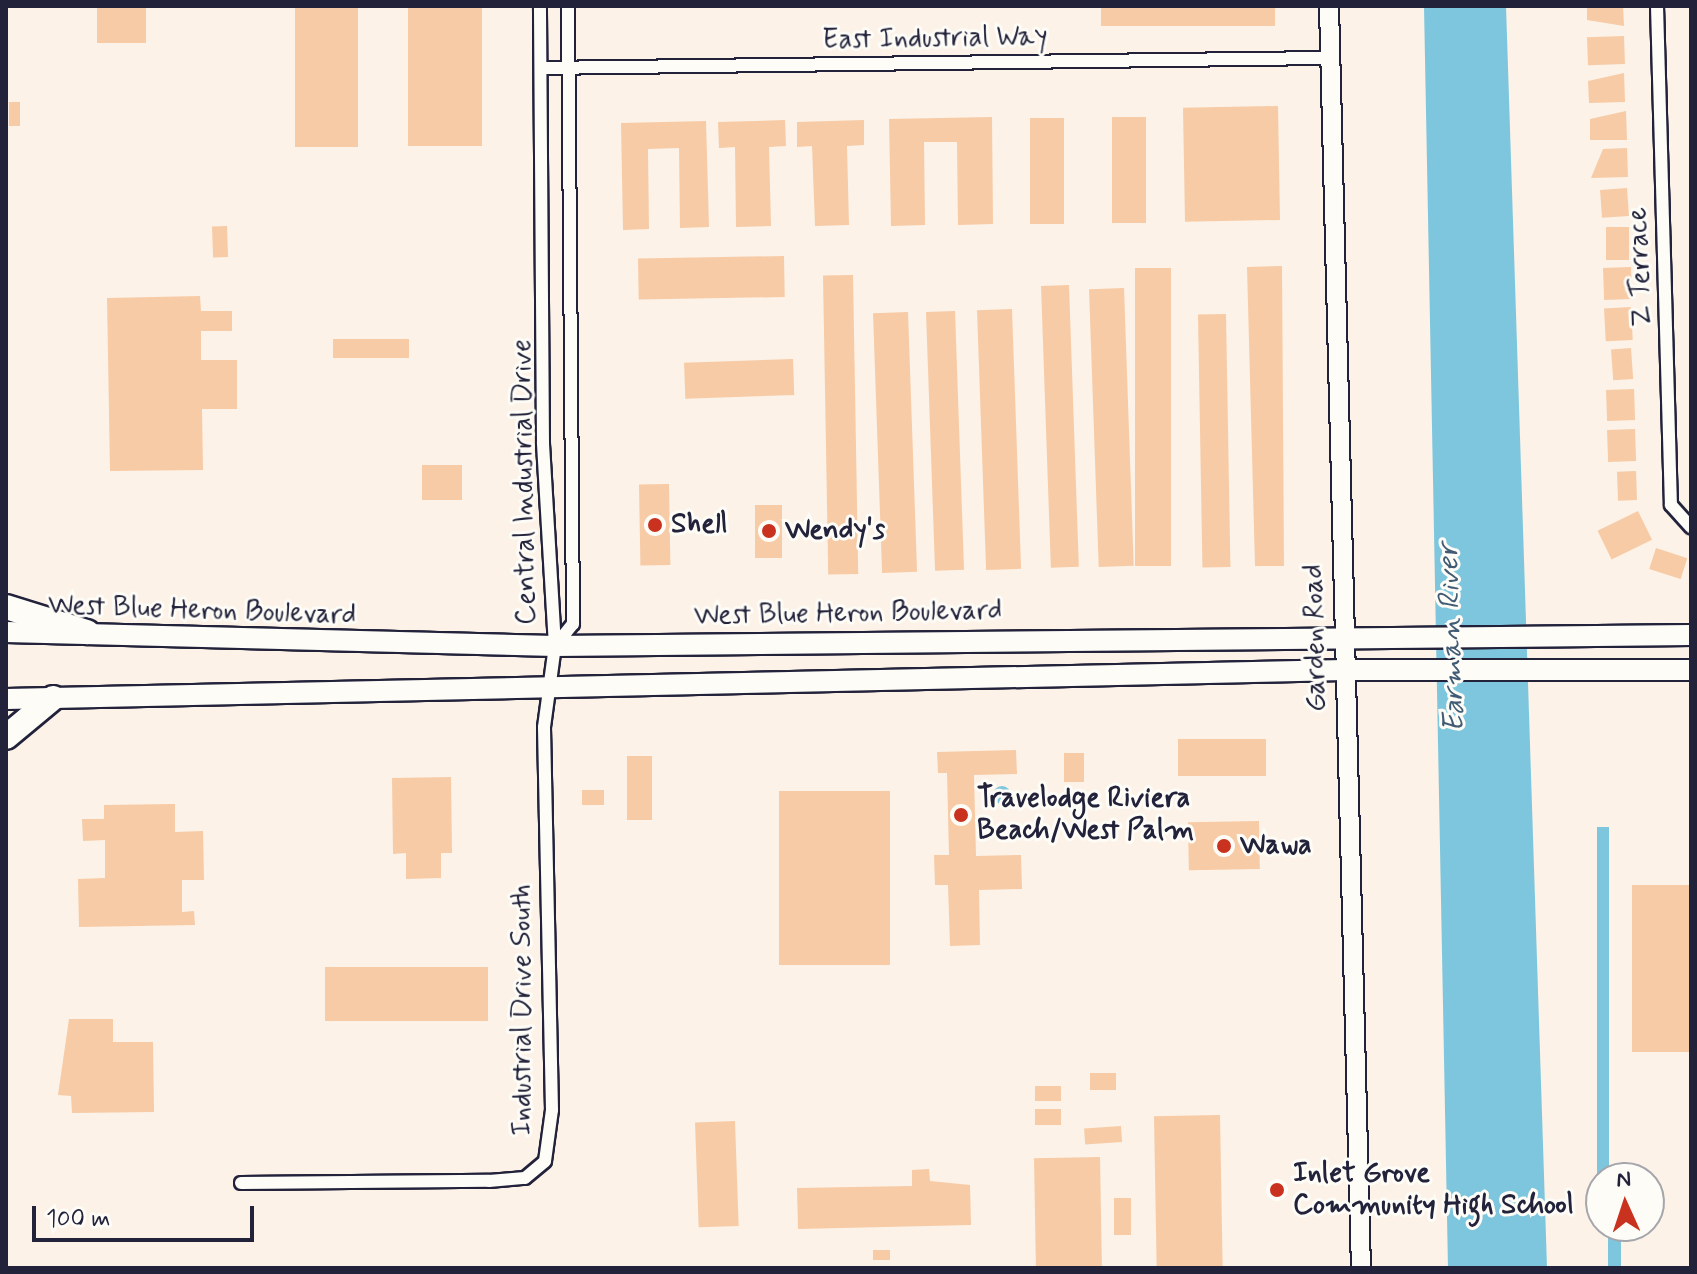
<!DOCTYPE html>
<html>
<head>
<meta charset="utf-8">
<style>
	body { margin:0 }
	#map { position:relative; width:1697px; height:1274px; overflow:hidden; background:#fcf2e7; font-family:Mynerve,sans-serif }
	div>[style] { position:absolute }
	.water>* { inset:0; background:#7dc6dd; transform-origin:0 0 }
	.round { border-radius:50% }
	.building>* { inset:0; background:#f7cba6; transform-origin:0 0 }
	.roads { filter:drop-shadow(2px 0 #22223b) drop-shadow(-2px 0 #22223b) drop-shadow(0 2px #22223b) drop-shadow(0 -2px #22223b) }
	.street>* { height:12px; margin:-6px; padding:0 6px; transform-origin:6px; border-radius:6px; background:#fdfcf7 }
	.secondary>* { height:18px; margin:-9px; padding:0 9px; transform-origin:9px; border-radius:9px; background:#fdfcf7 }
	.primary>* { height:20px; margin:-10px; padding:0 10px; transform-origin:10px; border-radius:10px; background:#fdfcf7 }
	.highway>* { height:24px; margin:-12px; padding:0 12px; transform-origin:12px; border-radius:12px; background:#fdfcf7 }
	.dots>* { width:22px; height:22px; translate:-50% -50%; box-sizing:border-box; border:4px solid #fdfcf7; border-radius:50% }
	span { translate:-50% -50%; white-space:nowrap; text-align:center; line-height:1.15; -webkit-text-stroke:6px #fdfcf7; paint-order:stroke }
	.street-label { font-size:28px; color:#22223b }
	.poi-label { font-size:28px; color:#22223b; font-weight:700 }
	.left { translate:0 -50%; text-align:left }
	.water-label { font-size:30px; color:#425b74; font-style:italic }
	.frame { position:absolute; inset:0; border:8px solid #22223b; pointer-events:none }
	.north { position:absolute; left:1585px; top:1162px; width:80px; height:80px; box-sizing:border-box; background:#fdfcf7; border:2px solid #a5a5ac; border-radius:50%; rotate:357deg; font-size:22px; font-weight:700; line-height:32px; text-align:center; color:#22223b }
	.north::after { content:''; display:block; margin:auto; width:28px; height:36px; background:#c8321e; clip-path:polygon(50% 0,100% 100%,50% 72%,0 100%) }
	.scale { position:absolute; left:32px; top:1206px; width:222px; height:36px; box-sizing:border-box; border:4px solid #22223b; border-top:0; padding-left:10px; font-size:24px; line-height:28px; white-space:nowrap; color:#22223b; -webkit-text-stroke:6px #fdfcf7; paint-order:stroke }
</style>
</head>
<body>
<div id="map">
	<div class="water">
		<i style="clip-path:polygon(1424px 6px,1506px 6px,1547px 1268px,1448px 1268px)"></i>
		<i class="round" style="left:993px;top:786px;width:18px;height:18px"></i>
		<i style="left:1597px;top:827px;width:12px;height:351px"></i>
		<i style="left:1608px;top:1226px;width:13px;height:42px"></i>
	</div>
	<div class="building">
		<i style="left:97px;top:6px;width:49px;height:37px"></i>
		<i style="left:295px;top:6px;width:63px;height:141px"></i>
		<i style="left:408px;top:6px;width:74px;height:140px"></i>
		<i style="left:1101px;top:6px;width:174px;height:20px"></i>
		<i style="clip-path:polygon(1587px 6px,1623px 6px,1624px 26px,1587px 20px)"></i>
		<i style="left:1624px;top:36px;width:28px;height:37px;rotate:88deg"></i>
		<i style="clip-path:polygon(1624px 73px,1625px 102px,1589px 103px,1588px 81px)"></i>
		<i style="left:9px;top:102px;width:11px;height:24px"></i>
		<i style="left:1278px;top:106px;width:114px;height:95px;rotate:89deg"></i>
		<i style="clip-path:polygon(1626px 111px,1627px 140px,1590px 140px,1590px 119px)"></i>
		<i style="clip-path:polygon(992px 117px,993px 224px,958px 225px,957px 142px,924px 142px,925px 225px,891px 226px,889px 119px)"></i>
		<i style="left:1112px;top:117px;width:34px;height:106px"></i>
		<i style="left:1030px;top:118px;width:34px;height:106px"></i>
		<i style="clip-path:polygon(785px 120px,786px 146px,769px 147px,771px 226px,736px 227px,735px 147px,719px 148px,718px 122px)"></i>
		<i style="clip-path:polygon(864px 120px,864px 145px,847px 146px,849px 225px,815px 226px,812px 146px,797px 147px,797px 122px)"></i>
		<i style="clip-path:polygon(706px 121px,709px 227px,680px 228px,679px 148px,648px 149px,649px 229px,623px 230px,621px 123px)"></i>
		<i style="clip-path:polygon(1627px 148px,1628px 177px,1591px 178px,1603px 149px)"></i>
		<i style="left:1627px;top:188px;width:28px;height:27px;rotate:86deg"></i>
		<i style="left:227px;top:226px;width:31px;height:15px;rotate:88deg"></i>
		<i style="left:1606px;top:227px;width:23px;height:33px"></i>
		<i style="left:784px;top:256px;width:41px;height:146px;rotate:89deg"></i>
		<i style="clip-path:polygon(1282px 266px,1284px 566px,1255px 566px,1247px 267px)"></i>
		<i style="left:1631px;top:267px;width:32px;height:28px;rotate:88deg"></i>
		<i style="left:1135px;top:268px;width:36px;height:298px"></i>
		<i style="left:853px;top:275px;width:299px;height:30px;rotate:89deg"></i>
		<i style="left:1069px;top:285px;width:282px;height:28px;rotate:88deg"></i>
		<i style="left:1124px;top:288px;width:278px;height:35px;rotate:88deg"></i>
		<i style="clip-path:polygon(200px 296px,201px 311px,232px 311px,232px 331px,201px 331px,201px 360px,237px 360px,237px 409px,202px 409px,203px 470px,110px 471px,107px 298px)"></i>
		<i style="left:1631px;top:307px;width:33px;height:27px;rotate:87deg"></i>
		<i style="left:1012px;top:309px;width:260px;height:35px;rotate:88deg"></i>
		<i style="left:955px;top:311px;width:259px;height:29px;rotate:88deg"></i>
		<i style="left:908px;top:312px;width:260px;height:35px;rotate:88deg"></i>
		<i style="left:1226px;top:314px;width:253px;height:28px;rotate:89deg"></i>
		<i style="left:333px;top:339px;width:76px;height:19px"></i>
		<i style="left:1631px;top:348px;width:31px;height:20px;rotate:86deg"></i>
		<i style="left:793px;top:359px;width:36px;height:109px;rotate:88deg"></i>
		<i style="left:1634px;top:389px;width:31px;height:28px;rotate:88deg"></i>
		<i style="left:1635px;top:429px;width:32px;height:28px;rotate:88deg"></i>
		<i style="left:422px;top:465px;width:40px;height:35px"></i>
		<i style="left:1636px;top:471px;width:29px;height:19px;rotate:88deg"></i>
		<i style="left:669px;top:484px;width:81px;height:30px;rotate:89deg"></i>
		<i style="left:755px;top:505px;width:27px;height:53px"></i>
		<i style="left:1638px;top:511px;width:32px;height:45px;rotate:64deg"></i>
		<i style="left:1656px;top:548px;width:33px;height:22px;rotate:18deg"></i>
		<i style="left:1178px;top:739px;width:88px;height:37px"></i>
		<i style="clip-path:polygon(1016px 750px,1017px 774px,974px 775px,976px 856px,1021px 855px,1022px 889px,979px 890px,980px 945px,950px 946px,948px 885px,935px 885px,934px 855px,949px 855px,947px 773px,938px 773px,937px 752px)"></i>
		<i style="left:1064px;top:753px;width:20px;height:29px"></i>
		<i style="left:627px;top:756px;width:25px;height:64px"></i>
		<i style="clip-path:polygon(451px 777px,452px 853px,441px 853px,441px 878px,406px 879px,406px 853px,393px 854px,392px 778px)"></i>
		<i style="left:582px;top:790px;width:22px;height:15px"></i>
		<i style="left:890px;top:791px;width:174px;height:111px;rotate:90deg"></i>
		<i style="clip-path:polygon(175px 804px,175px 832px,203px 831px,204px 880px,182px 880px,182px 912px,194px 911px,195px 925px,79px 927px,78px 879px,105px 878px,105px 840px,83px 841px,82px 819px,104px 819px,104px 805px)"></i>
		<i style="left:1259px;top:821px;width:48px;height:71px;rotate:89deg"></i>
		<i style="left:1691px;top:885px;width:167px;height:59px;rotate:90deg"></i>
		<i style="left:488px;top:967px;width:54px;height:163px;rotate:90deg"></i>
		<i style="clip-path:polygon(69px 1019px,113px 1019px,113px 1042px,153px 1042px,154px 1112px,72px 1113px,71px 1096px,58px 1095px)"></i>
		<i style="left:1090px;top:1073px;width:26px;height:17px"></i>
		<i style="left:1035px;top:1086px;width:26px;height:15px"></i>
		<i style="left:1035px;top:1109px;width:26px;height:16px"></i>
		<i style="left:1220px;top:1115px;width:153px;height:66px;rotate:89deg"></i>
		<i style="left:735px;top:1121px;width:105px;height:40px;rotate:88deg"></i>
		<i style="left:1121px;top:1126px;width:16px;height:37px;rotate:86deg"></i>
		<i style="left:1100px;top:1157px;width:111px;height:66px;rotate:89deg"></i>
		<i style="clip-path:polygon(929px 1169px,930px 1181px,970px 1185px,971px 1225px,798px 1229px,797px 1188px,912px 1186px,912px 1170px)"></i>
		<i style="left:1114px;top:1198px;width:17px;height:37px"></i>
		<i style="left:890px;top:1250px;width:10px;height:17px;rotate:90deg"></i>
	</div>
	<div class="roads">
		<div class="street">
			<i style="left:1657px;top:6px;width:499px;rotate:88.4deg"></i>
			<i style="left:1671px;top:505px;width:30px;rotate:48deg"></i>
			<i style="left:541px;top:68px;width:789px;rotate:-0.73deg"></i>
			<i style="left:555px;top:646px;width:28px;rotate:-51deg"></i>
			<i style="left:573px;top:624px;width:618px;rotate:-90.46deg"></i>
			<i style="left:241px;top:1183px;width:248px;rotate:-0.5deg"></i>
			<i style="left:489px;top:1181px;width:36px;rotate:-5deg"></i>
			<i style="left:525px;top:1178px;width:26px;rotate:-40deg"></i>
			<i style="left:545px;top:1161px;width:51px;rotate:-82.2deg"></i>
			<i style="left:552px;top:1110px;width:383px;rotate:-91.2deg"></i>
			<i style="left:544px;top:727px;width:82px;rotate:-82.3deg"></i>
			<i style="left:555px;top:646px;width:204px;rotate:-93.4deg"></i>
			<i style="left:543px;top:442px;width:436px;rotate:-90.4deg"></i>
		</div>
		<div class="secondary">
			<i style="left:1329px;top:6px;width:1262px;rotate:88.55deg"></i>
		</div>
		<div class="primary">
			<i style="left:6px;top:632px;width:549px;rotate:1.46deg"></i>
			<i style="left:555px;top:646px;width:1136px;rotate:-0.55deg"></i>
			<i style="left:6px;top:699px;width:1338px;rotate:-1.24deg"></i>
			<i style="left:1344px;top:670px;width:347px"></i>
		</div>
		<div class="highway">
			<i style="left:6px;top:607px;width:85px;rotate:17.2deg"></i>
			<i style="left:6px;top:737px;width:61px;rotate:-39.7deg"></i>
		</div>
	</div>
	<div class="dots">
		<i style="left:655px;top:525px;background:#c8321e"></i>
		<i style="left:769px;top:531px;background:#c8321e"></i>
		<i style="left:961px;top:815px;background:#c8321e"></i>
		<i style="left:1224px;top:846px;background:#c8321e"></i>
		<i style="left:1277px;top:1190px;background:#c8321e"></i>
	</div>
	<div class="street-label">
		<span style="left:935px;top:39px;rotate:-1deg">East Industrial Way</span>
		<span style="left:1641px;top:267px;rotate:-92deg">Z Terrace</span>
		<span style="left:525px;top:482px;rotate:-91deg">Central Industrial Drive</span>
		<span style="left:202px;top:611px;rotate:2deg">West Blue Heron Boulevard</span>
		<span style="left:848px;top:614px;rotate:-1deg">West Blue Heron Boulevard</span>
		<span style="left:1316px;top:638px;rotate:-91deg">Garden Road</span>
		<span style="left:523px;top:1010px;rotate:-90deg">Industrial Drive South</span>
	</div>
	<div class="poi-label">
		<span class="left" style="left:671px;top:525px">Shell</span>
		<span class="left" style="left:785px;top:531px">Wendy's</span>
		<span class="left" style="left:977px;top:815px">Travelodge Riviera<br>Beach/West Palm</span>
		<span class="left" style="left:1240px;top:846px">Wawa</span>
		<span class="left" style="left:1293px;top:1190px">Inlet Grove<br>Community High School</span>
	</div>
	<div class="water-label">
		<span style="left:1452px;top:638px;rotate:-92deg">Earman River</span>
	</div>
	<div class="frame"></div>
	<div class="north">N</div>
	<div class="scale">100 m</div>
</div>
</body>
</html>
